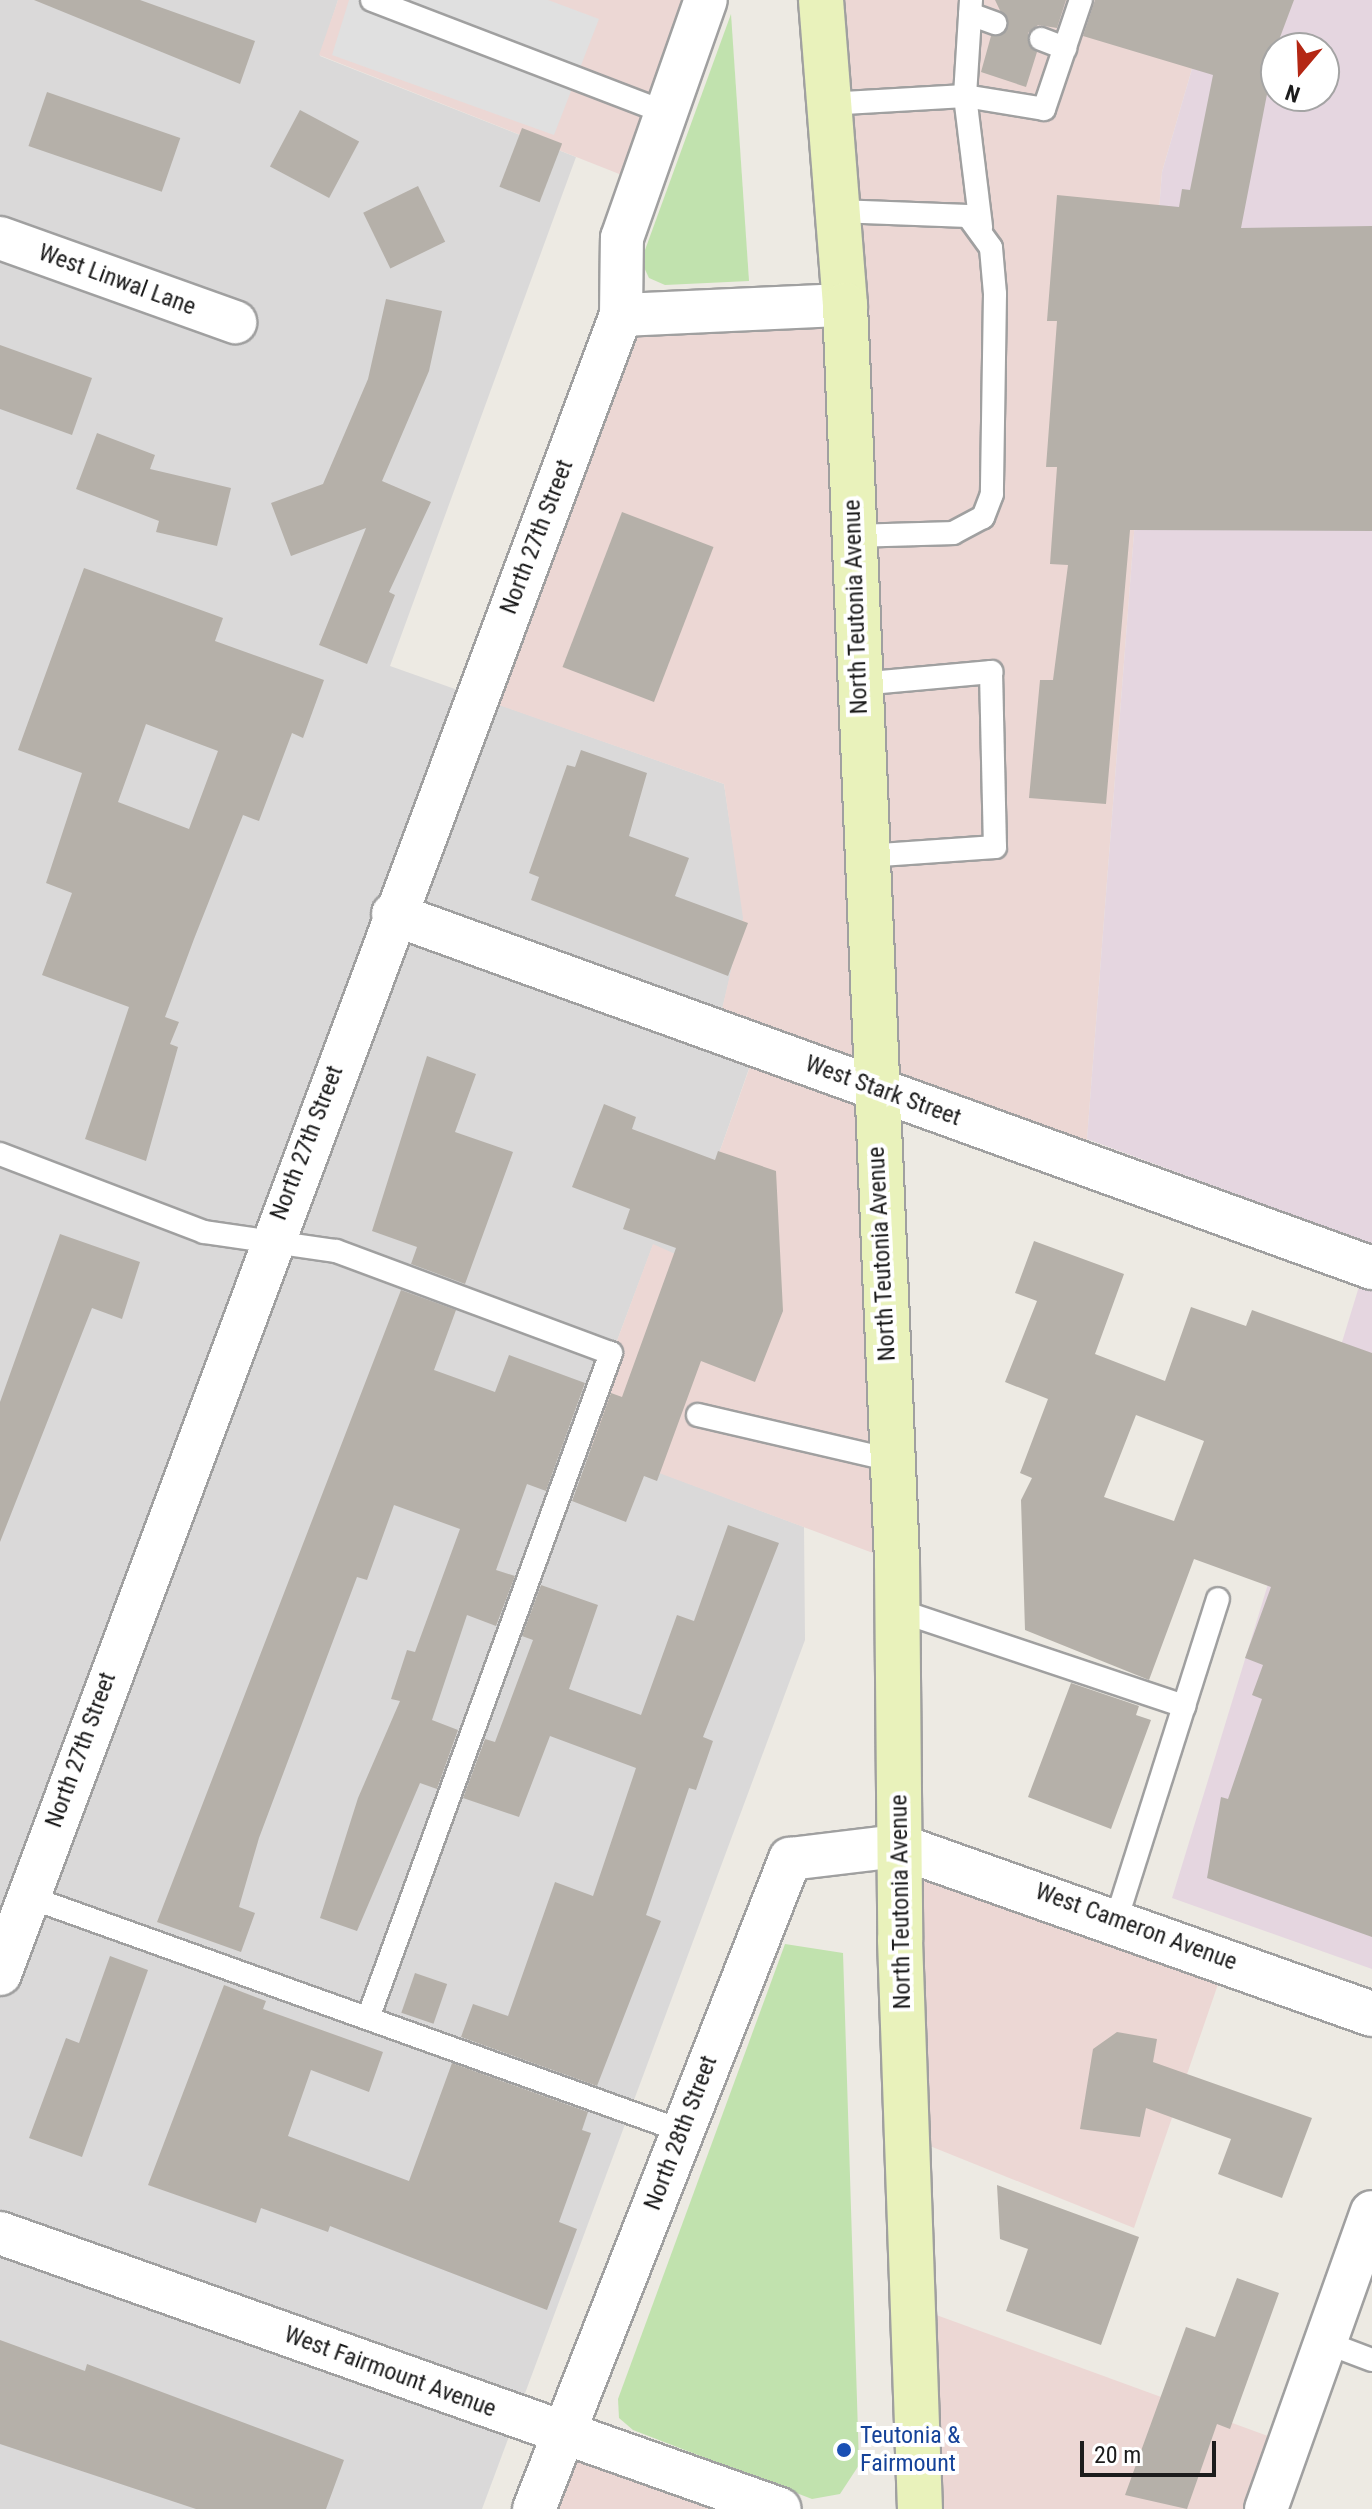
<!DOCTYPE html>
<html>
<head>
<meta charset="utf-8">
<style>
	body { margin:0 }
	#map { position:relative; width:1372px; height:2509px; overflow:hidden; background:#edeae3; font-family:"Roboto Condensed",sans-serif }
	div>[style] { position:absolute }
	.residential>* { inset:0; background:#dad9d9 }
	.commercial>* { inset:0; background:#ecd7d4 }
	.industrial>* { inset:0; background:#e5d6e0 }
	.grass>* { inset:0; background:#c1e2ae }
	.parking>* { inset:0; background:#e0e0e0 }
	.building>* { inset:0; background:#b5b0a9; transform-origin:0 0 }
	.roads { filter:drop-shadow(2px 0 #a0a0a0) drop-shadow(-2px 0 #a0a0a0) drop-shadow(0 2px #a0a0a0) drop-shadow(0 -2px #a0a0a0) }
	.service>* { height:22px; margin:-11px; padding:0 11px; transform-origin:11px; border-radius:11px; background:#fff }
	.minor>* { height:42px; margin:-21px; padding:0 21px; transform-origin:21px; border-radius:21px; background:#fff }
	.tertiary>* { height:44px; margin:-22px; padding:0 22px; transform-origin:22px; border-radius:22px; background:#fff }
	.secondary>* { height:44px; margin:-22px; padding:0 22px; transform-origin:22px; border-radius:22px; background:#e9f2bb }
	.dots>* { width:22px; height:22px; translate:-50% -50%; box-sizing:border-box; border:4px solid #fff; border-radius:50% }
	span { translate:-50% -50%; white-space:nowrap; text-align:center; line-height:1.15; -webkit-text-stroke:8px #fff; paint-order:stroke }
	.street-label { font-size:24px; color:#1c1c1c }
	.transit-label { font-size:24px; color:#164399 }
	.left { translate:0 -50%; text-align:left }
	.north { position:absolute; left:1260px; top:32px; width:80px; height:80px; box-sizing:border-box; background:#fff; border:2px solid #a4a4a4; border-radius:50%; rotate:199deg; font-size:22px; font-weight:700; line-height:32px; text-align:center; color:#1c1c1c }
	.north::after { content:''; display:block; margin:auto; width:28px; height:36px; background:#b42714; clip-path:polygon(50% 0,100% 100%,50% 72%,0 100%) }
	.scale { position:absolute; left:1080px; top:2441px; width:136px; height:36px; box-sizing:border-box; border:4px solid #1c1c1c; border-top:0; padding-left:10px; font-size:24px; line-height:28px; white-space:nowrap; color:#1c1c1c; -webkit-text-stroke:6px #fff; paint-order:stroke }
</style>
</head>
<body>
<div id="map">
	<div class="residential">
		<i style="clip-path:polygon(0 0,338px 0,320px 56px,576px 157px,390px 666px,724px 784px,744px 918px,717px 1031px,757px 1046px,682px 1258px,653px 1245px,579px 1442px,804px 1527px,805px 1640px,482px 2509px,0 2509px)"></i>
	</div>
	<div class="commercial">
		<i style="clip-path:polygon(338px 0,706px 0,642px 183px,319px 55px)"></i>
		<i style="clip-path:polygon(818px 0,1212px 0,1162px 172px,1085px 1165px,875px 1088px,897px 1562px,579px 1443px,653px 1244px,682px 1257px,757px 1047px,717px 1031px,743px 918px,724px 784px,476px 697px,621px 315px,845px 305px)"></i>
		<i style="clip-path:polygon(898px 1846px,1226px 1961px,1134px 2228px,910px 2138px)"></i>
		<i style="clip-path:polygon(917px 2308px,1290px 2444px,1266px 2509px,920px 2509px)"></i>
		<i style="clip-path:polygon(562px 2434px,780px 2509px,534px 2509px)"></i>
	</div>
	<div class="industrial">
		<i style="clip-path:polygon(evenodd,1212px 0,1372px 0,1372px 1969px,1172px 1898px,1372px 1244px,1087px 1139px,1162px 172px,1212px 0,1276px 48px,1324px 48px,1324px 96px,1276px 96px,1276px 48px)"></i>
	</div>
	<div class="grass">
		<i style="clip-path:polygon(731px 14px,749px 281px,665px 285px,649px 278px,641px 261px)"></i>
		<i style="clip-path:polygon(785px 1944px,843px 1953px,859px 2465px,840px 2494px,812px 2499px,633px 2430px,619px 2418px,618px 2399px)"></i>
	</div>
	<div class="parking">
		<i style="clip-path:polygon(349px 0,548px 0,599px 19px,554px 135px,332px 55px)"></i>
	</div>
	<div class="building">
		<i style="clip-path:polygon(34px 0,140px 0,255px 41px,240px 84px)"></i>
		<i style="clip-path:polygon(995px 0,1066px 0,1057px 28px,1038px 25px,1028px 33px,1037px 52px,1026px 87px,981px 72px,991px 36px,1008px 27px)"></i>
		<i style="clip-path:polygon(1095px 0,1294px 0,1276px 48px,1241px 228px,1372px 226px,1372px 531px,1130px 530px,1106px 804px,1029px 798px,1040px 680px,1053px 680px,1068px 565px,1050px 564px,1057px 467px,1046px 467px,1057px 321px,1047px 321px,1057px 195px,1179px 207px,1182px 189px,1190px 190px,1213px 75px,1083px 36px)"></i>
		<i style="left:47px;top:92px;width:141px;height:57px;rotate:19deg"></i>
		<i style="left:300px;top:110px;width:67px;height:64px;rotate:28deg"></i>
		<i style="left:522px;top:128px;width:43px;height:63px;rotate:21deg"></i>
		<i style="left:418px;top:186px;width:62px;height:61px;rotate:64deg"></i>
		<i style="clip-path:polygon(386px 299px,442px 311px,429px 371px,382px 481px,431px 502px,389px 592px,395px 595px,367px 664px,319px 645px,366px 528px,291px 556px,271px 503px,323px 484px,368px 379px)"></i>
		<i style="clip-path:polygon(0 345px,92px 378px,72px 435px,0 409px)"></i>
		<i style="clip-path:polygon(97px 433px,155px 455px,150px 469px,231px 488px,217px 546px,156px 532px,159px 521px,76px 489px)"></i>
		<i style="left:622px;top:512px;width:98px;height:166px;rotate:21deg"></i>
		<i style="clip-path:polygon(evenodd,84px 568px,223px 618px,215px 641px,324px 680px,303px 738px,292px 733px,259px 821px,243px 815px,194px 939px,165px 1017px,179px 1022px,170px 1044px,178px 1047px,146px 1161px,85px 1139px,129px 1007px,42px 975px,72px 893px,46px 883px,82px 773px,18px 750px,84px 568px,146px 724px,218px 751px,189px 829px,118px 802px,146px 724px)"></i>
		<i style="clip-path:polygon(581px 750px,647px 773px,629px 836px,689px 858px,675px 896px,748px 923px,728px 976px,531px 900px,539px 877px,529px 873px,567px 765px,575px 767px)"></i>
		<i style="clip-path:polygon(427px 1056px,476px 1074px,455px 1132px,513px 1152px,465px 1284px,411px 1264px,417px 1247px,372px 1231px)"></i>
		<i style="clip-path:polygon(604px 1104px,636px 1117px,632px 1129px,715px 1160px,718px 1151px,776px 1171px,783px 1311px,755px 1382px,701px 1361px,657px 1481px,644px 1476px,626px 1522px,572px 1501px,611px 1393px,622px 1397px,676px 1248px,623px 1229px,630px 1209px,572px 1187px)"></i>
		<i style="clip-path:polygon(60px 1234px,140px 1262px,122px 1319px,92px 1308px,0 1542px,0 1402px)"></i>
		<i style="clip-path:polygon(evenodd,1034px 1241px,1124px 1274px,1095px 1354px,1165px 1381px,1191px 1307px,1246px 1326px,1252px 1310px,1372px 1353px,1372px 1937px,1207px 1878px,1221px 1797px,1228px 1799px,1262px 1699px,1252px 1695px,1263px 1665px,1245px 1658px,1271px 1587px,1194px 1559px,1149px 1680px,1025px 1630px,1021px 1500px,1032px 1478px,1020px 1473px,1048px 1399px,1005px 1382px,1037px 1301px,1015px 1293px,1034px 1241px,1136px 1415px,1204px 1441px,1174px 1521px,1104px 1497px,1136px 1415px)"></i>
		<i style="clip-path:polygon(401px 1290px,456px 1310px,434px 1370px,495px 1392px,509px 1355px,585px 1383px,546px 1491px,527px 1484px,496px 1570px,515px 1576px,496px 1626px,467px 1615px,432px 1720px,458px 1730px,437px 1789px,420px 1783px,357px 1931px,320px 1918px,358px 1798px,400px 1701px,391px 1699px,407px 1650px,415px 1652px,460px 1529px,394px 1505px,367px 1580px,357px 1577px,259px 1838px,239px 1907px,255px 1913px,241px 1952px,157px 1922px)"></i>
		<i style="clip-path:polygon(728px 1525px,779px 1543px,703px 1737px,713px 1741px,696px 1790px,689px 1788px,646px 1915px,661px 1921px,597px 2086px,461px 2037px,473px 2004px,508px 2016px,555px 1882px,593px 1896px,636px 1768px,550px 1736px,519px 1817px,463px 1798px,485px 1739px,495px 1742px,533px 1640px,522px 1636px,541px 1585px,598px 1605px,569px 1689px,641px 1715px,677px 1615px,694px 1621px)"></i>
		<i style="clip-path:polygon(1071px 1683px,1139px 1706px,1136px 1715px,1151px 1720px,1111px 1829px,1028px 1797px)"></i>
		<i style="clip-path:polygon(110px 1956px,148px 1970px,82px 2157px,29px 2138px,66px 2038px,79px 2043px)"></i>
		<i style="left:415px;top:1973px;width:34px;height:42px;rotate:19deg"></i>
		<i style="clip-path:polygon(224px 1985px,266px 2001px,263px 2009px,383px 2052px,369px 2092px,311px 2070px,288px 2136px,409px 2181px,452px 2063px,588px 2112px,582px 2130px,591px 2133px,559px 2222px,577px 2229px,547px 2310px,330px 2226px,328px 2232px,261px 2208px,256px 2223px,148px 2185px)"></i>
		<i style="clip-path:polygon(1117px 2032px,1157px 2039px,1153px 2062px,1312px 2118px,1282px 2198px,1218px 2174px,1231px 2139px,1146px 2108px,1140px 2137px,1080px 2129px,1093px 2049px)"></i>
		<i style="clip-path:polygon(997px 2185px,1139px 2237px,1101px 2345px,1006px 2311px,1028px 2249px,1000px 2239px)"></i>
		<i style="clip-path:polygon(1237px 2278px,1279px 2293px,1230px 2429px,1217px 2424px,1187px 2509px,1125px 2495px,1186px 2327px,1215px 2337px)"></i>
		<i style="clip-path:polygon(0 2340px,85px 2371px,87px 2364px,344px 2460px,326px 2509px,196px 2509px,0 2444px)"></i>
	</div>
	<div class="roads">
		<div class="service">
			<i style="left:372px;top:0;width:315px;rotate:21deg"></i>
			<i style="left:971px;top:0;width:96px;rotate:93.6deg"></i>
			<i style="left:965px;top:96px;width:132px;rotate:83deg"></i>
			<i style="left:970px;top:14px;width:27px;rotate:20deg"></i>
			<i style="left:1041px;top:39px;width:26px;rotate:21deg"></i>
			<i style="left:827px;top:104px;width:138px;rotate:-3.3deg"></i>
			<i style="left:965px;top:96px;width:80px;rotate:9.3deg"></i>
			<i style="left:1044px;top:109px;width:115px;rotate:-71.3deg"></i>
			<i style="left:837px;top:211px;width:131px;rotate:2.2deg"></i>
			<i style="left:968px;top:216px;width:39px;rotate:54deg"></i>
			<i style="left:991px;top:248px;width:46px;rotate:85deg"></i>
			<i style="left:995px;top:294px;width:200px;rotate:90.9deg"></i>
			<i style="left:992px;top:494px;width:25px;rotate:111deg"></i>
			<i style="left:983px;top:517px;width:34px;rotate:152deg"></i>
			<i style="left:953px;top:533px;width:99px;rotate:178.3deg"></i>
			<i style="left:859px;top:684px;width:133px;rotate:-5.2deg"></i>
			<i style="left:991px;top:672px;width:175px;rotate:88.7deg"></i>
			<i style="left:995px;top:847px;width:129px;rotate:176deg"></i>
			<i style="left:0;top:1154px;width:218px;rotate:20.9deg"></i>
			<i style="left:204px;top:1232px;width:133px;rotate:8.2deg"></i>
			<i style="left:336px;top:1251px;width:293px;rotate:20.4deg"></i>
			<i style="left:611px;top:1353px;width:708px;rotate:110.07deg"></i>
			<i style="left:698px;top:1415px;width:199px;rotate:13.1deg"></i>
			<i style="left:897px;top:1610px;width:303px;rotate:18.5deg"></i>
			<i style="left:1184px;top:1706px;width:225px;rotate:107.6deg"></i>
			<i style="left:1184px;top:1706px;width:112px;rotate:-72.4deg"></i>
			<i style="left:26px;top:1896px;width:697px;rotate:19.71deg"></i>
			<i style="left:1327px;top:2343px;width:48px;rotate:20.7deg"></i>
		</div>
		<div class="minor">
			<i style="left:0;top:238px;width:250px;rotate:19.7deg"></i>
			<i style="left:621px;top:315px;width:224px;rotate:-2.6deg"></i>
			<i style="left:393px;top:914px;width:1041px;rotate:19.88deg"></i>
			<i style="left:0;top:1974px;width:1771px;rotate:-69.48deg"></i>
			<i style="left:621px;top:315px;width:77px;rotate:-89.3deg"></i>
			<i style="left:622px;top:238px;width:252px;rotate:-70.6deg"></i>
			<i style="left:0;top:2233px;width:827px;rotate:19.49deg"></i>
			<i style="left:534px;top:2509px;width:699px;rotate:-68.5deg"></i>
			<i style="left:790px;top:1859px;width:109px;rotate:-6.9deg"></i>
			<i style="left:1266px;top:2509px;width:315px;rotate:-70.4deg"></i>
		</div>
		<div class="tertiary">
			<i style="left:898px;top:1846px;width:503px;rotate:19.52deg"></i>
		</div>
		<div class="secondary">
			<i style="left:821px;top:0;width:306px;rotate:85.5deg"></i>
			<i style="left:845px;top:305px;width:1258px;rotate:87.63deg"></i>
			<i style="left:897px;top:1562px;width:378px;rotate:89.5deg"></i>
			<i style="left:900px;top:1940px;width:569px;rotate:87.99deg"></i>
		</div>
	</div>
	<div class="dots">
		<i style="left:844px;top:2450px;background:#1a4fb4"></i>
	</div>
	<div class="street-label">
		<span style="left:117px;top:280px;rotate:20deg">West Linwal Lane</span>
		<span style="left:537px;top:537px;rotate:-69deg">North 27th Street</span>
		<span style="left:856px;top:607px;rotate:-92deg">North Teutonia Avenue</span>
		<span style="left:883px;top:1091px;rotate:20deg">West Stark Street</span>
		<span style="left:307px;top:1143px;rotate:-69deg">North 27th Street</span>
		<span style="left:882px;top:1254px;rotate:-93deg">North Teutonia Avenue</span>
		<span style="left:81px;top:1750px;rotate:-70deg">North 27th Street</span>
		<span style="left:901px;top:1902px;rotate:-91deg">North Teutonia Avenue</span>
		<span style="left:1136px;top:1927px;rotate:20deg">West Cameron Avenue</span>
		<span style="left:681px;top:2133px;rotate:-69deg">North 28th Street</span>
		<span style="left:390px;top:2372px;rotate:20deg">West Fairmount Avenue</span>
	</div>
	<div class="transit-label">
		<span class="left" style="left:860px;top:2450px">Teutonia &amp;<br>Fairmount</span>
	</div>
	<div class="north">N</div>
	<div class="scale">20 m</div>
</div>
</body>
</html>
